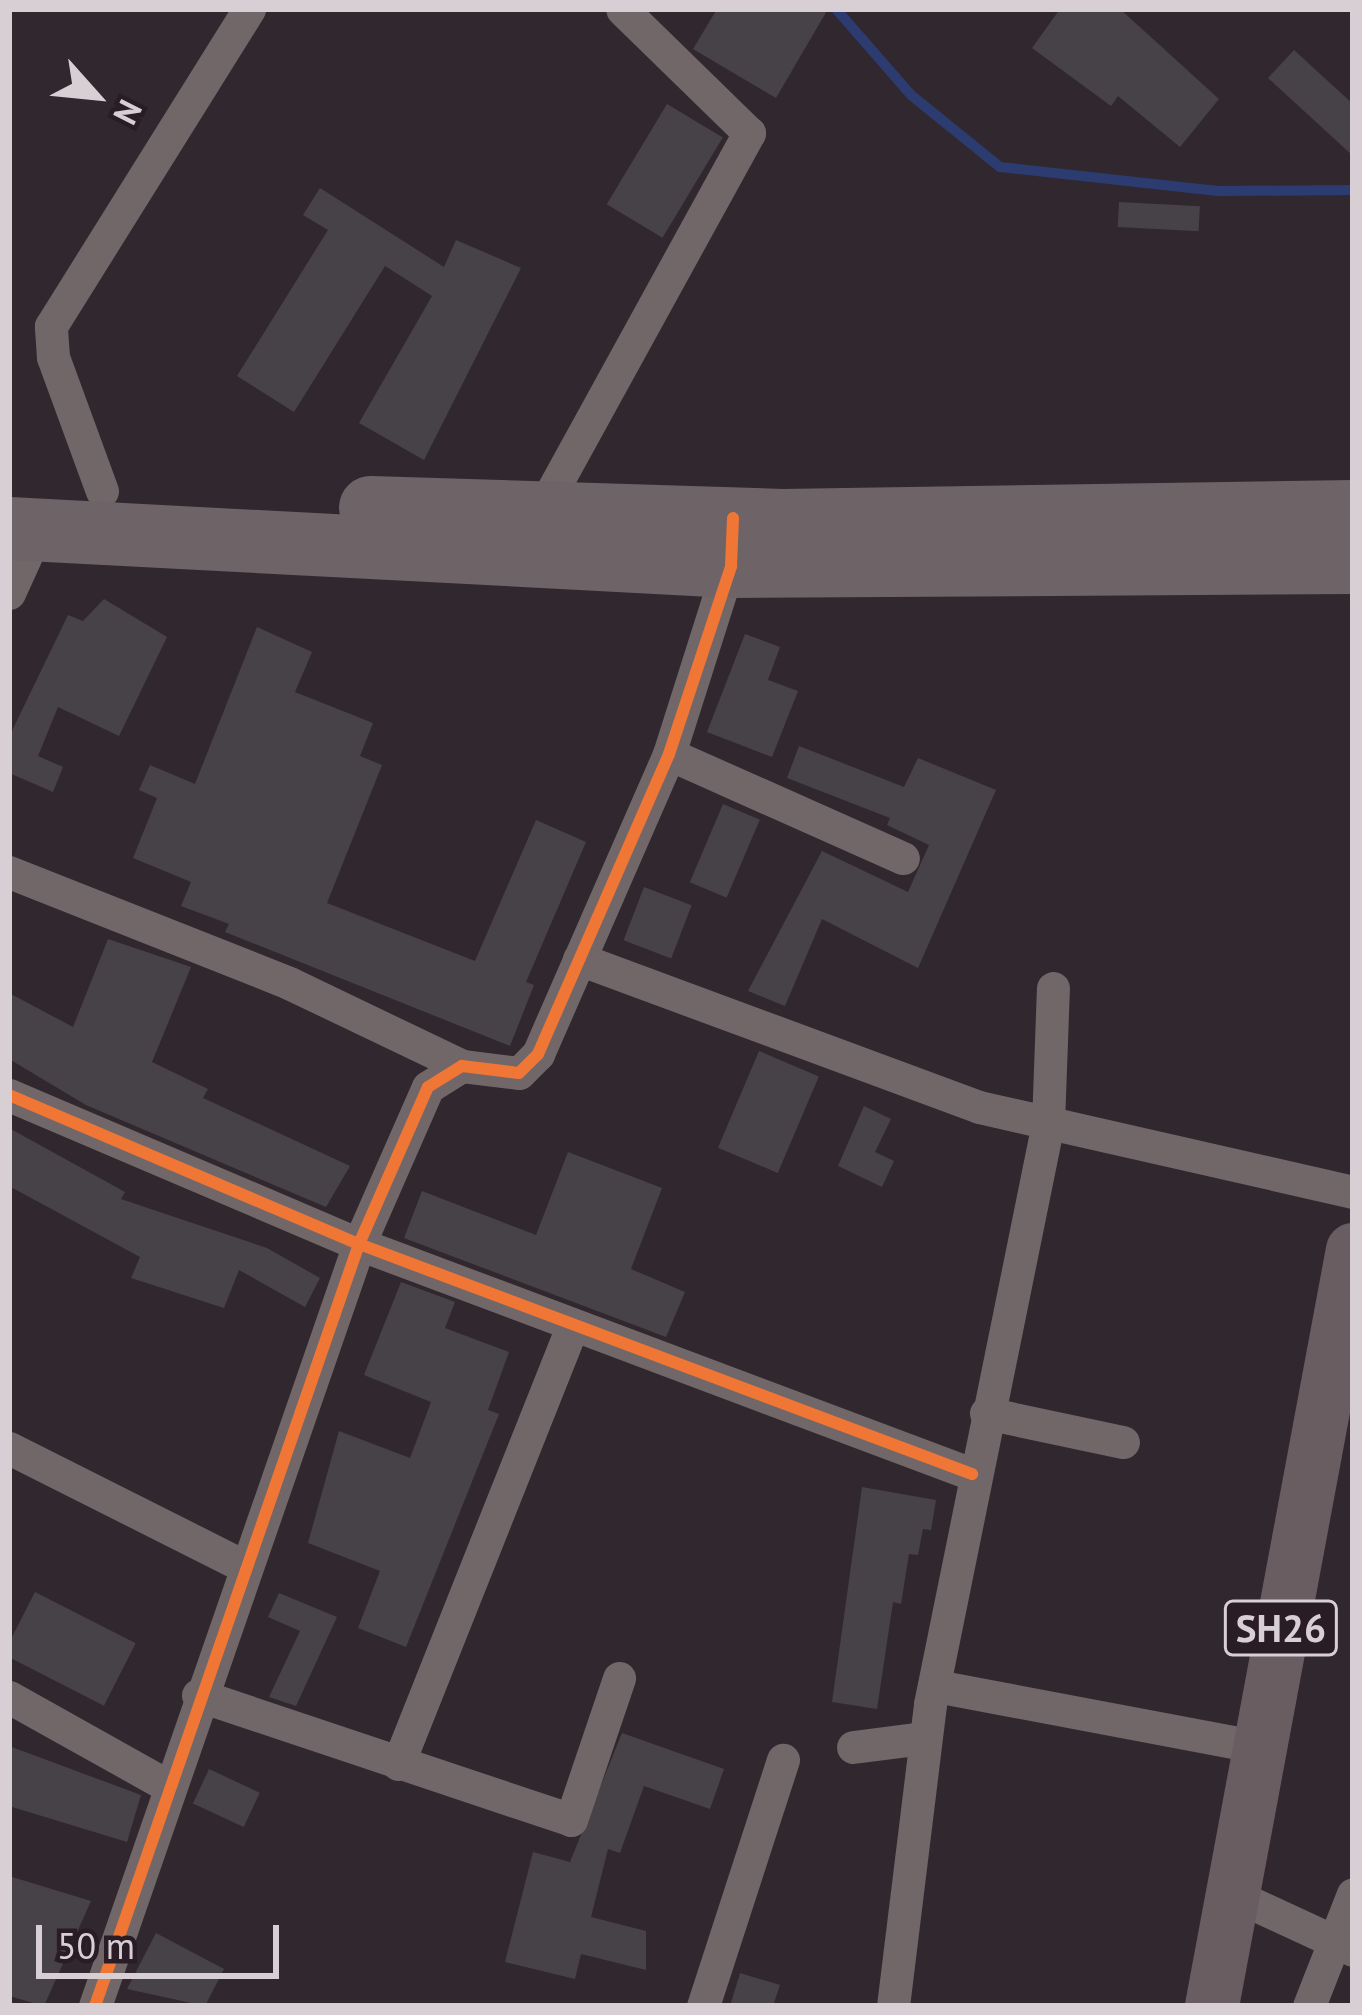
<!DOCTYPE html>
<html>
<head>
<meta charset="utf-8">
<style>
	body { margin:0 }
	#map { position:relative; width:1362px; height:2015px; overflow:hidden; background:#30282e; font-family:"PT Sans",sans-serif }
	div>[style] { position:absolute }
	.stream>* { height:10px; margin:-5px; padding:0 5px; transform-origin:5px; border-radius:5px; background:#2d3c70 }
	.building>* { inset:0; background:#474248; transform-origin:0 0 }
	.street>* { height:33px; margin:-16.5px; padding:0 16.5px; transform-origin:16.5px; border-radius:16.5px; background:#716668 }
	.primary>* { height:54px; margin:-27px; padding:0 27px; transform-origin:27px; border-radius:27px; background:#6a5d61 }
	.highway>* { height:63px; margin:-31.5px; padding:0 31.5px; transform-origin:31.5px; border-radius:31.5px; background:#6e6366 }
	.cycleway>* { height:12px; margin:-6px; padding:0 6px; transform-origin:6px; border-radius:6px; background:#f07635 }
	span { translate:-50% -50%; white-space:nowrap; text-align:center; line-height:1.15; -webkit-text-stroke:9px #291c25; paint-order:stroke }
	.shield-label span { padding:3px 9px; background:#291c25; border:3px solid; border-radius:9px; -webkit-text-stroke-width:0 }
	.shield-label { font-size:39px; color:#d8cfd5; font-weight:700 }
	.frame { position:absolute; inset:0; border:12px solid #d8cfd5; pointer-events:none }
	.north { position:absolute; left:36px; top:36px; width:120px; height:120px; -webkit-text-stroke:9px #291c25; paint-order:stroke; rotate:117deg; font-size:33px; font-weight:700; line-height:48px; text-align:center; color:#d8cfd5 }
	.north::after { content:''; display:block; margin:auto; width:42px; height:54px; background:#d8cfd5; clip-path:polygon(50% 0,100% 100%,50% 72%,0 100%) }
	.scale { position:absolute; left:36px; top:1925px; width:243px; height:54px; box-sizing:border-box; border:6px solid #d8cfd5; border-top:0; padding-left:15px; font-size:36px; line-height:42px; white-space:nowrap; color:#d8cfd5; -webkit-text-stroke:9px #291c25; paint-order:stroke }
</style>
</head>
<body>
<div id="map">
	<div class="stream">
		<i style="left:836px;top:9px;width:114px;rotate:48.9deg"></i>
		<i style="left:911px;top:95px;width:114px;rotate:39deg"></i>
		<i style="left:1000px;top:167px;width:219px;rotate:6.3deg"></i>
		<i style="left:1218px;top:191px;width:135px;rotate:-0.4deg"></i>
	</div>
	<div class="building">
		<i style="clip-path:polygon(717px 9px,828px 9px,776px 98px,693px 49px)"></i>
		<i style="clip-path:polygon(1060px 9px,1120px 9px,1219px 99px,1180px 147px,1118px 96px,1111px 106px,1032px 48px)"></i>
		<i style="clip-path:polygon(1294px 50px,1353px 104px,1353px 156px,1268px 78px)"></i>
		<i style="left:667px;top:104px;width:65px;height:117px;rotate:31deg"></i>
		<i style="clip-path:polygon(320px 188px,444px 267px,456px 240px,521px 268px,424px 460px,359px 423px,432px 296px,385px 266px,294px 412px,237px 376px,328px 230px,303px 215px)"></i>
		<i style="left:1119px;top:202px;width:81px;height:25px;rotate:3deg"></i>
		<i style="clip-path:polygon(104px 599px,167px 637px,119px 736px,58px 707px,38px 756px,63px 767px,53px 792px,9px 773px,9px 737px,68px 615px,83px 621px)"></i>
		<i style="clip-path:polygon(257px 627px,312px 652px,295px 692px,373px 723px,360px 756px,382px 765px,327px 903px,475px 961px,536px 820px,586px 842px,526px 982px,534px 985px,510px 1046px,225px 932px,229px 924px,181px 906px,191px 882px,133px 858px,157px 798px,139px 790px,150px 765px,195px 784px)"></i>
		<i style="clip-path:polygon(745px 634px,780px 647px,768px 680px,798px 691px,772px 757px,707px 732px)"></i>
		<i style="clip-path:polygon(799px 746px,904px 787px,918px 758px,996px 790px,918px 968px,822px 919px,785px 1006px,748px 991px,822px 851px,908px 892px,929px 845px,887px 825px,890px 818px,787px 778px)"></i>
		<i style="left:723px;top:804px;width:40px;height:85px;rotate:23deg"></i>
		<i style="left:644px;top:887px;width:51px;height:57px;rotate:21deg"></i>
		<i style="clip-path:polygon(108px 939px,191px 967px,152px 1062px,208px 1089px,203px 1098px,350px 1166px,326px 1207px,86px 1105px,9px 1059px,9px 993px,73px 1027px)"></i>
		<i style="left:759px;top:1051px;width:65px;height:105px;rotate:23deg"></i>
		<i style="clip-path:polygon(864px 1106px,891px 1119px,875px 1152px,894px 1161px,882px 1187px,838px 1166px)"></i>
		<i style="clip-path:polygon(9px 1128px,125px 1192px,121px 1199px,267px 1248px,320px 1278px,305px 1307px,239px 1270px,224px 1308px,131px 1278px,140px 1257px,9px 1186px)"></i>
		<i style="clip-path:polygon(568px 1152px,662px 1188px,631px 1269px,685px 1292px,666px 1337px,404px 1238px,422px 1191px,536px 1235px)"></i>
		<i style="clip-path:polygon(401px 1282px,455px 1302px,445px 1328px,509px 1352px,488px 1410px,499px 1414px,406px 1647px,358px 1628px,380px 1571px,308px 1543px,339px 1431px,410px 1458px,431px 1402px,364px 1375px)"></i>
		<i style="clip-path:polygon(862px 1487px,936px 1500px,931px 1530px,923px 1529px,918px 1555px,909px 1554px,901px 1604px,893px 1602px,877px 1709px,832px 1702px)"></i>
		<i style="left:35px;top:1592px;width:113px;height:70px;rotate:27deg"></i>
		<i style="clip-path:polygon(279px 1593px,337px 1617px,296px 1706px,269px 1697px,300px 1631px,268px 1617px)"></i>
		<i style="clip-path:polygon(622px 1733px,724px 1769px,710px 1809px,644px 1786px,620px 1853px,608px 1849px,591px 1917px,646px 1931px,646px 1970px,581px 1954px,575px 1979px,505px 1962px,533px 1852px,570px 1862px)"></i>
		<i style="clip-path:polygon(9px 1746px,141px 1795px,127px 1842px,9px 1806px)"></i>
		<i style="left:209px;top:1769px;width:56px;height:38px;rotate:25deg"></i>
		<i style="clip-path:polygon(9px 1876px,91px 1901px,44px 2006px,9px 1996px)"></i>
		<i style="clip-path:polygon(156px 1933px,224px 1969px,205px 2006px,127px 1989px)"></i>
		<i style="clip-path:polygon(740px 1973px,780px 1985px,773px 2006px,730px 2006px)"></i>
	</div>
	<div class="street">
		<i style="left:102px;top:491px;width:143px;rotate:-110.1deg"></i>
		<i style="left:53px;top:357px;width:31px;rotate:-94deg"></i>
		<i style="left:51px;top:326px;width:374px;rotate:-58deg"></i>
		<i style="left:540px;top:513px;width:434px;rotate:-61.2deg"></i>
		<i style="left:749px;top:133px;width:177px;rotate:-135.7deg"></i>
		<i style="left:9px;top:593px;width:70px;rotate:-65.6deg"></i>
		<i style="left:669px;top:754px;width:256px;rotate:24deg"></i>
		<i style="left:9px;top:872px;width:301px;rotate:21.6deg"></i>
		<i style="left:289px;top:983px;width:192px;rotate:25.6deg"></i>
		<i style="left:579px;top:959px;width:427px;rotate:20.3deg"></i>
		<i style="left:979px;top:1107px;width:384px;rotate:12.8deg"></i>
		<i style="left:9px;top:1095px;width:380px;rotate:23.1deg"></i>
		<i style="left:359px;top:1244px;width:655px;rotate:20.57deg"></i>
		<i style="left:986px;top:1413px;width:140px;rotate:12deg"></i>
		<i style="left:9px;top:1448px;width:263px;rotate:26.7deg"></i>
		<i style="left:936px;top:1686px;width:329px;rotate:10.7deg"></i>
		<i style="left:198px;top:1695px;width:393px;rotate:18.5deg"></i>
		<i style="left:571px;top:1820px;width:150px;rotate:-71.3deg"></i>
		<i style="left:9px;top:1697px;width:182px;rotate:29.2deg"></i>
		<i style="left:853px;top:1747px;width:72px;rotate:-7.2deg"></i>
		<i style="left:398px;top:1764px;width:473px;rotate:-68.3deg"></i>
		<i style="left:1234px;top:1895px;width:131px;rotate:24.8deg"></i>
		<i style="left:95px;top:2006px;width:806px;rotate:-70.89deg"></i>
		<i style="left:359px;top:1244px;width:171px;rotate:-66.3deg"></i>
		<i style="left:428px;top:1087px;width:40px;rotate:-32deg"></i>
		<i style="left:462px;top:1066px;width:57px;rotate:7deg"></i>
		<i style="left:519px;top:1073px;width:27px;rotate:-45deg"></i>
		<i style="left:538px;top:1054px;width:327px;rotate:-66.4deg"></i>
		<i style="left:669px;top:754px;width:206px;rotate:-72.4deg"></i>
		<i style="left:703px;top:2006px;width:259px;rotate:-72deg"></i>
		<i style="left:893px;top:2006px;width:304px;rotate:-83deg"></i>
		<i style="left:930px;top:1704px;width:593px;rotate:-78.52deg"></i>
		<i style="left:1048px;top:1123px;width:135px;rotate:-87.9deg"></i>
		<i style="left:1309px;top:2006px;width:120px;rotate:-68.6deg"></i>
	</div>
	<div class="primary">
		<i style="left:1212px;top:2006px;width:769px;rotate:-79.44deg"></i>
	</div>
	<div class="highway">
		<i style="left:370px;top:507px;width:412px;rotate:1.8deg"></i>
		<i style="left:782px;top:520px;width:571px;rotate:-0.9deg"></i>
		<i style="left:9px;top:528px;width:723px;rotate:3.01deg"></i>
		<i style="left:731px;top:566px;width:622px;rotate:-0.37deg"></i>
	</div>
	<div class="cycleway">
		<i style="left:9px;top:1095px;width:380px;rotate:23.1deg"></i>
		<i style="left:359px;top:1244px;width:655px;rotate:20.57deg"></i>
		<i style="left:95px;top:2006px;width:806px;rotate:-70.89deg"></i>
		<i style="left:359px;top:1244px;width:171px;rotate:-66.3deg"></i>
		<i style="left:428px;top:1087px;width:40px;rotate:-32deg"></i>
		<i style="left:462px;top:1066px;width:57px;rotate:7deg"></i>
		<i style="left:519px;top:1073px;width:27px;rotate:-45deg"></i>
		<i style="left:538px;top:1054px;width:327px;rotate:-66.4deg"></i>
		<i style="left:669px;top:754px;width:198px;rotate:-71.7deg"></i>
		<i style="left:731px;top:566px;width:48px;rotate:-87.6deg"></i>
	</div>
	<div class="shield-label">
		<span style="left:1281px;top:1628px">SH26</span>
	</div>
	<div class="frame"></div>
	<div class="north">N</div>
	<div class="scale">50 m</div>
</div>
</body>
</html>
